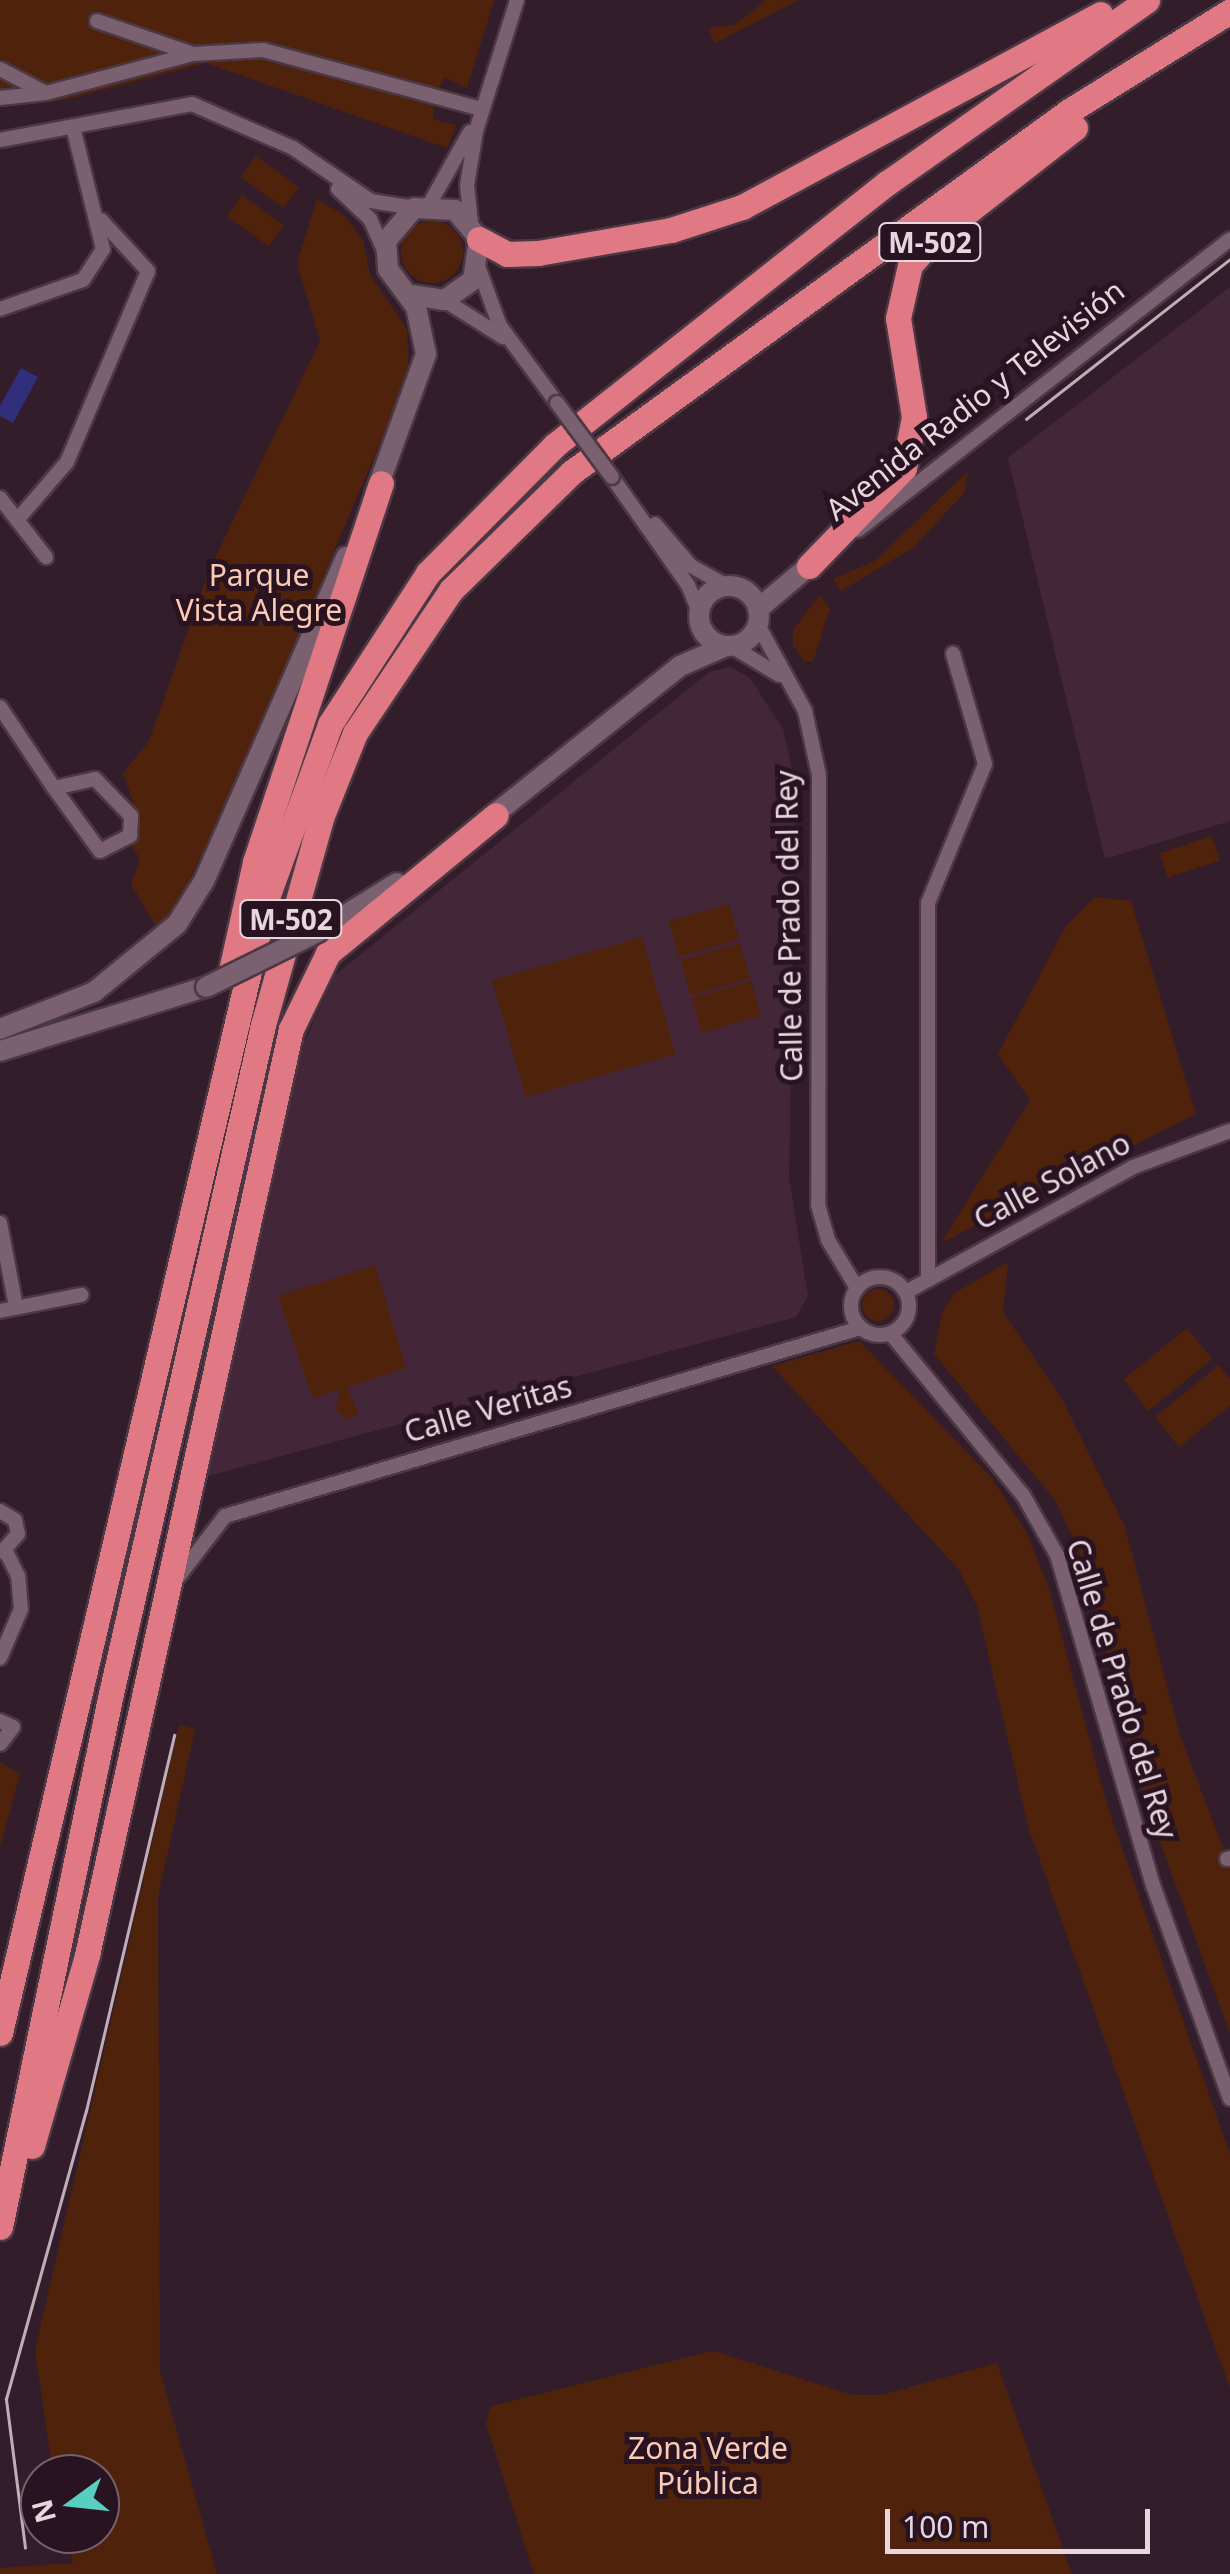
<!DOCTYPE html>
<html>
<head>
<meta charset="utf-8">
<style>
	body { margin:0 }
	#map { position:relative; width:1230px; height:2574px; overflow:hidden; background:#331d2b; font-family:"Noto Sans",sans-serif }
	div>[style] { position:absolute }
	.built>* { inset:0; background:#432739 }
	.green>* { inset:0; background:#4f220b; transform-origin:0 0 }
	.round { border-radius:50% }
	.water>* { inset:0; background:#312f7b }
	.roads { filter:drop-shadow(2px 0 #4b3844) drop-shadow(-2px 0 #4b3844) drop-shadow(0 2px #4b3844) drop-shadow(0 -2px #4b3844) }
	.street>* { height:14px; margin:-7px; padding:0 7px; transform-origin:7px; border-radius:7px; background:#7b6070 }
	.street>.ring { margin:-7px; padding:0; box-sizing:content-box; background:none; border:14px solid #7b6070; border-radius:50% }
	.secondary>* { height:20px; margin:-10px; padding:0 10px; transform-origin:10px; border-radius:10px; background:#7b6070 }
	.secondary>.ring { margin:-10px; padding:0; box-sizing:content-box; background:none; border:20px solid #7b6070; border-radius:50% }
	.highway>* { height:25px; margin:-12.5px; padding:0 12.5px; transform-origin:12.5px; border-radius:12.5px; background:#e17985 }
	.tram>* { height:2.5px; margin:-1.25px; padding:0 1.25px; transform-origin:1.25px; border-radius:1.25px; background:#bfaeb8 }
	.bridges { filter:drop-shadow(2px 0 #4b3844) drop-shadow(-2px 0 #4b3844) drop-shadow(0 2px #4b3844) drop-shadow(0 -2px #4b3844) }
	.street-bridge>* { height:14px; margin:-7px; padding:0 7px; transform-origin:7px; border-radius:7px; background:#7b6070 }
	.secondary-bridge>* { height:20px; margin:-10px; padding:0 10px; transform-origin:10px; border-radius:10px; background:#7b6070 }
	span { translate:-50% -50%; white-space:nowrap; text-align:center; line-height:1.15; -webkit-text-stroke:10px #291321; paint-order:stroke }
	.shield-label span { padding:2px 8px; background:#291321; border:2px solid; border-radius:8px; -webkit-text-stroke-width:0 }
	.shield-label { font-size:28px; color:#e6d6df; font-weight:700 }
	.street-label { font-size:30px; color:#e6d6df }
	.park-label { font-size:30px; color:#facab4 }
	.north { position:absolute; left:20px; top:2454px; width:100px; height:100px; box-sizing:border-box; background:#291321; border:2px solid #75616d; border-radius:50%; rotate:255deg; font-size:28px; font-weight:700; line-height:40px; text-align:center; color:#e6d6df }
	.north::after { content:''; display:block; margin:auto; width:35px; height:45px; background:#58cec0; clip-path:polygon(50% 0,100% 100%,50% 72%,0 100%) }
	.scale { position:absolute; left:885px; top:2509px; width:265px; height:45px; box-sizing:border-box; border:5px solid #e6d6df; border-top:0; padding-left:12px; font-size:30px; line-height:35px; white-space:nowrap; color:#e6d6df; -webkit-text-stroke:8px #291321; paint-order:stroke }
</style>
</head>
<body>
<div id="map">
	<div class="built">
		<i style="clip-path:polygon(1230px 287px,1230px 821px,1105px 859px,1008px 458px)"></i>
		<i style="clip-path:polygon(730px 667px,750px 678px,783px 729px,796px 787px,789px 1178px,808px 1296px,796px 1317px,208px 1476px,302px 1047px,334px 976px,709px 672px)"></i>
	</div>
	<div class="green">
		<i style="clip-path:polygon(0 0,494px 0,467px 88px,444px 77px,434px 98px,433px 119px,456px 125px,447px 148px,206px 63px,65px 100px,0 107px)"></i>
		<i style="clip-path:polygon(766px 0,799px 0,715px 43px,708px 28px,735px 25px)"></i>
		<i style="left:256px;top:156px;width:53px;height:26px;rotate:36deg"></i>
		<i style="left:242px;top:195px;width:52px;height:26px;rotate:36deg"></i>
		<i style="clip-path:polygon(317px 199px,345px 216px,363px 240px,370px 275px,407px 329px,409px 374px,236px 783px,167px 927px,159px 931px,131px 884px,140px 859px,131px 845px,139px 818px,123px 773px,149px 741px,210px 568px,320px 341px,297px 263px)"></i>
		<i class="round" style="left:401px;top:221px;width:62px;height:62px"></i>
		<i style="clip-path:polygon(968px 471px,964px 493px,914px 547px,841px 591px,833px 579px,875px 561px)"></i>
		<i style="clip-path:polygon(820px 595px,830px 608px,813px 662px,804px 661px,793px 645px,793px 630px)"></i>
		<i style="left:1212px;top:836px;width:26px;height:55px;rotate:72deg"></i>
		<i style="clip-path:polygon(1094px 897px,1131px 901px,1196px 1114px,941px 1243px,1030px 1100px,998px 1054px,1066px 926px)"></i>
		<i style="left:729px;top:904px;width:37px;height:63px;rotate:74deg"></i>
		<i style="left:642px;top:937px;width:122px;height:156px;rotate:74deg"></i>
		<i style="left:740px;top:943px;width:37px;height:62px;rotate:74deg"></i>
		<i style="left:751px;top:981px;width:36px;height:62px;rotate:74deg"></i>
		<i style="clip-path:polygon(1008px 1262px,1003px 1312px,1062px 1399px,1125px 1527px,1180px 1735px,1230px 1866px,1230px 2033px,1143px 1796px,1079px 1550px,1055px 1500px,934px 1354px,942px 1313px,955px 1293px)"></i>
		<i style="clip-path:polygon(375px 1265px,406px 1368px,347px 1387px,359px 1415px,345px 1419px,336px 1409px,340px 1389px,312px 1398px,278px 1296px)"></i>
		<i class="round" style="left:862px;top:1289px;width:32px;height:32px"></i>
		<i style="left:1187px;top:1328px;width:40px;height:82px;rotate:51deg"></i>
		<i style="clip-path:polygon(859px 1341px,991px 1477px,1025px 1530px,1048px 1585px,1108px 1808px,1230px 2154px,1230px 2388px,1029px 1830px,977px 1606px,959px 1570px,772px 1366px)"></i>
		<i style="clip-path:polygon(1219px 1365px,1230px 1379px,1230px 1406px,1179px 1447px,1155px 1417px)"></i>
		<i style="clip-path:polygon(179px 1725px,195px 1729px,158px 1897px,160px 2371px,217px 2574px,0 2574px,0 2568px,73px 2563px,67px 2534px,100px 2534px,100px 2474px,53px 2474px,35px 2350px)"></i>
		<i style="clip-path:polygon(1px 1763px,20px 1774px,0 1847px,0 1765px)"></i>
		<i style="clip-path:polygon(713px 2351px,853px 2395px,881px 2395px,997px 2363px,1072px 2574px,534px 2574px,486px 2424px,491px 2406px)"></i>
	</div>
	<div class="water">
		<i style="clip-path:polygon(21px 368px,38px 377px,13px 423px,0 416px,0 406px)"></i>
	</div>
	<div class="roads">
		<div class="street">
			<i style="left:97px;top:21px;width:98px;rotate:19deg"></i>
			<i style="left:0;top:69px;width:50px;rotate:27.6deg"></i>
			<i style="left:0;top:98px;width:46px;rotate:-6.2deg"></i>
			<i style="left:46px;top:93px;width:152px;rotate:-14.9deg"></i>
			<i style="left:193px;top:54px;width:70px;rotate:-3.3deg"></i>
			<i style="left:263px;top:50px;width:227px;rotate:15.1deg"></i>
			<i style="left:0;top:140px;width:195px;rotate:-10.6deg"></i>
			<i style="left:192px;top:104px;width:110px;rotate:23.5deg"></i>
			<i style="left:293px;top:148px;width:94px;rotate:34.2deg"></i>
			<i style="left:371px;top:201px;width:44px;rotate:9.2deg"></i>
			<i style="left:338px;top:189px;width:44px;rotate:43.2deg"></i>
			<i style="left:370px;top:219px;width:35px;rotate:66deg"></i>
			<i style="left:429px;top:205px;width:84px;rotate:-60.7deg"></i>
			<i style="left:471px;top:223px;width:38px;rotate:-96deg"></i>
			<i style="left:467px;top:185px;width:55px;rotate:-80.5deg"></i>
			<i style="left:476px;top:131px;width:137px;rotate:-72.6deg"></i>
			<i style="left:479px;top:269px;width:61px;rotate:69.8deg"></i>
			<i style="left:500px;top:326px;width:96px;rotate:53.5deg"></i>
			<i style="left:444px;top:300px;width:70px;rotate:32.1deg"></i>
			<i style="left:0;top:309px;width:88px;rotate:-19.3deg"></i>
			<i style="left:83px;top:280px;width:37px;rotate:-57deg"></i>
			<i style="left:103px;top:249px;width:126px;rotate:-103.8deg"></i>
			<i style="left:612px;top:477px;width:132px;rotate:54.9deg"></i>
			<i style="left:688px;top:585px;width:29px;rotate:68deg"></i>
			<i style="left:0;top:498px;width:75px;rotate:52.1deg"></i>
			<i style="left:18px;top:519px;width:75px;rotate:-49.3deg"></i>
			<i style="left:67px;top:462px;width:207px;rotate:-67deg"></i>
			<i style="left:148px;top:271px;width:69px;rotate:-132.7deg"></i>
			<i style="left:655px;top:524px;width:55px;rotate:49.4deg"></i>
			<i style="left:691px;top:566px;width:39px;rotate:29deg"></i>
			<i style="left:858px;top:530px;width:472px;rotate:-38deg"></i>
			<i style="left:758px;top:625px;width:98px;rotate:61.3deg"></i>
			<i style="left:805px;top:711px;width:66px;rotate:77.7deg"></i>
			<i style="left:819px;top:775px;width:430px;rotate:90.1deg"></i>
			<i style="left:818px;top:1205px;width:36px;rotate:74deg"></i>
			<i style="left:828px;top:1240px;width:56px;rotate:58.9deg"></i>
			<i style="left:733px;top:647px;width:54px;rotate:31.3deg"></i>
			<i style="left:0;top:707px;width:97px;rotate:56.3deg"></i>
			<i style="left:54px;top:788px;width:78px;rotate:53.9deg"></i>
			<i style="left:100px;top:851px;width:34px;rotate:-27deg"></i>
			<i style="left:130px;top:836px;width:20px;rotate:-87deg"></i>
			<i style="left:131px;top:816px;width:52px;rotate:-134.2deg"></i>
			<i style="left:95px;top:779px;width:42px;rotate:167.6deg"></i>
			<i style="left:0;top:1223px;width:86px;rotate:79.2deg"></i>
			<i class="ring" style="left:851px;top:1277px;width:44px;height:44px"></i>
			<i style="left:928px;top:1280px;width:377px;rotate:-90deg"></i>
			<i style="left:928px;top:903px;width:150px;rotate:-67.7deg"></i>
			<i style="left:985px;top:764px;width:115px;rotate:-106.2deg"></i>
			<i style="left:906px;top:1292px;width:259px;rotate:-28.8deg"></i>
			<i style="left:1133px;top:1167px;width:103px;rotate:-20.4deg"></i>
			<i style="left:0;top:1311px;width:83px;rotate:-11.2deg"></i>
			<i style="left:891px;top:1334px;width:208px;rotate:50.7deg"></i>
			<i style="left:1023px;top:1495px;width:69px;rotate:60.5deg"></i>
			<i style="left:1057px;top:1555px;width:344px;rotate:73.8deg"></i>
			<i style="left:1153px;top:1885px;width:227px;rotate:70.2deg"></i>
			<i style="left:0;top:1511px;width:17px;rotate:31deg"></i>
			<i style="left:15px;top:1520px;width:14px;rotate:78deg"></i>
			<i style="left:18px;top:1534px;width:24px;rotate:132deg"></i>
			<i style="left:175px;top:1581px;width:82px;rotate:-52.4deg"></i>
			<i style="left:225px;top:1516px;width:662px;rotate:-16.49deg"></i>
			<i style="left:0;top:1658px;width:53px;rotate:-66.8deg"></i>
			<i style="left:21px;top:1609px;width:33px;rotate:-95deg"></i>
			<i style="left:18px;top:1576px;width:28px;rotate:-116deg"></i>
			<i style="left:0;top:1721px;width:14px;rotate:25deg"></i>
			<i style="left:13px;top:1727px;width:21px;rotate:127deg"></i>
			<i style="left:1227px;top:1859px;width:3px;rotate:-18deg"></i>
		</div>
		<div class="secondary">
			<i style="left:375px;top:495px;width:150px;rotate:-70.1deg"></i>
			<i style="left:426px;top:354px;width:48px;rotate:-102deg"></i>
			<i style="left:416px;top:307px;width:47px;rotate:-126.4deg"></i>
			<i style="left:388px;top:269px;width:28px;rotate:-94deg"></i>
			<i style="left:386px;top:241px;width:43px;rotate:-49.7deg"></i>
			<i style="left:414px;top:208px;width:41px;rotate:2.8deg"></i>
			<i style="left:455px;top:210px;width:38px;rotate:50deg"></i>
			<i style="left:479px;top:239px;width:41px;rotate:98.3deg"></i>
			<i style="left:473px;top:280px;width:35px;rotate:145deg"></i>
			<i style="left:444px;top:300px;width:36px;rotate:-171deg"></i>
			<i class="ring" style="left:699px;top:586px;width:40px;height:40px"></i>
			<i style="left:758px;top:609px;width:67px;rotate:-40.1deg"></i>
			<i style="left:486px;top:821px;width:248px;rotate:-38.6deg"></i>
			<i style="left:680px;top:666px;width:48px;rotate:-23.4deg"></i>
			<i style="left:318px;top:932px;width:93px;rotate:-31.8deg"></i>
			<i style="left:0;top:1029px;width:101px;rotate:-21.5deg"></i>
			<i style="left:94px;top:992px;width:107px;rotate:-39.3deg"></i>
			<i style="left:177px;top:924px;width:51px;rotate:-57.9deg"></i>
			<i style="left:204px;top:881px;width:354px;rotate:-66.3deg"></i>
			<i style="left:0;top:1051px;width:216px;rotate:-17.3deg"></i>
		</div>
		<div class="highway">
			<i style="left:479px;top:239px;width:32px;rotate:28deg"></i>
			<i style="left:507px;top:254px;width:31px;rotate:-2deg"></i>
			<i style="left:538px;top:253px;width:135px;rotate:-9.8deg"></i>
			<i style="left:671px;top:230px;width:75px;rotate:-17.9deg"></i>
			<i style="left:742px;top:207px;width:407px;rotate:-28.3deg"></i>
			<i style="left:809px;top:566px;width:136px;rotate:-45.9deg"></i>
			<i style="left:904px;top:468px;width:52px;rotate:-78.9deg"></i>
			<i style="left:914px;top:417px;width:100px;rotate:-99.2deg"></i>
			<i style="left:898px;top:318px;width:54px;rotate:-77.2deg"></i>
			<i style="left:910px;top:265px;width:36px;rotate:-48deg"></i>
			<i style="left:934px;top:238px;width:179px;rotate:-38deg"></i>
			<i style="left:230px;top:975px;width:116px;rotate:-77.5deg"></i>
			<i style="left:255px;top:862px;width:399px;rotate:-71.6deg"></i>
			<i style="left:0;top:2033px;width:1161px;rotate:-76.8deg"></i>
			<i style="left:265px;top:903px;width:190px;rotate:-70deg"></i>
			<i style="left:330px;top:724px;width:180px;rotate:-57deg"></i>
			<i style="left:428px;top:573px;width:180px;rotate:-45.2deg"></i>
			<i style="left:555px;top:445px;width:423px;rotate:-38.3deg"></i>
			<i style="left:887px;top:183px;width:318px;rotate:-35.1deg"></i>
			<i style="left:32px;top:2146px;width:199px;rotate:-73.9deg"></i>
			<i style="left:87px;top:1955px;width:948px;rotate:-77.58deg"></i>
			<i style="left:291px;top:1029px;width:85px;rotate:-64deg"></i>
			<i style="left:328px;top:953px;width:217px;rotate:-39.4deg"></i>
			<i style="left:0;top:2227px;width:540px;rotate:-78.25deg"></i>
			<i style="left:110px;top:1698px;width:690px;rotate:-77.19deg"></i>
			<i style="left:263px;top:1025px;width:215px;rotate:-74.3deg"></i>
			<i style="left:321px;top:818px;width:92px;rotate:-68.2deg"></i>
			<i style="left:355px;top:733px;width:172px;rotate:-56.1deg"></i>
			<i style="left:451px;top:590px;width:169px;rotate:-44.3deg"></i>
			<i style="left:572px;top:472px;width:614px;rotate:-35.99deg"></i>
			<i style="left:1069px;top:111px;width:190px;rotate:-31.8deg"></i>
		</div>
	</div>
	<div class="tram">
		<i style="left:1026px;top:419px;width:259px;rotate:-38.1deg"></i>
		<i style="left:25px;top:2548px;width:150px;rotate:-97.3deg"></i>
		<i style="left:6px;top:2399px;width:299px;rotate:-74.5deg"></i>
		<i style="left:86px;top:2111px;width:386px;rotate:-76.8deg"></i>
	</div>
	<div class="bridges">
		<div class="street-bridge">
			<i style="left:557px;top:403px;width:92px;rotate:53.4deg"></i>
		</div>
		<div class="secondary-bridge">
			<i style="left:206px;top:987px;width:125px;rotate:-26.2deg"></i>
		</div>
	</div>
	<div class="shield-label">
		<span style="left:930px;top:242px">M-502</span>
		<span style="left:291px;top:919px">M-502</span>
	</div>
	<div class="street-label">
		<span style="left:975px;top:400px;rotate:-38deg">Avenida Radio y Televisión</span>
		<span style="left:789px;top:926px;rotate:-91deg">Calle de Prado del Rey</span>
		<span style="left:1052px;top:1181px;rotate:-28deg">Calle Solano</span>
		<span style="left:488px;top:1409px;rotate:-16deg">Calle Veritas</span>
		<span style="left:1122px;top:1689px;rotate:73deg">Calle de Prado del Rey</span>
	</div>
	<div class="park-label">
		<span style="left:259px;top:592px">Parque<br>Vista Alegre</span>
		<span style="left:708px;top:2465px">Zona Verde<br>Pública</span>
	</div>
	<div class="north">N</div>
	<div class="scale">100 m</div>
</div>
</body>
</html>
